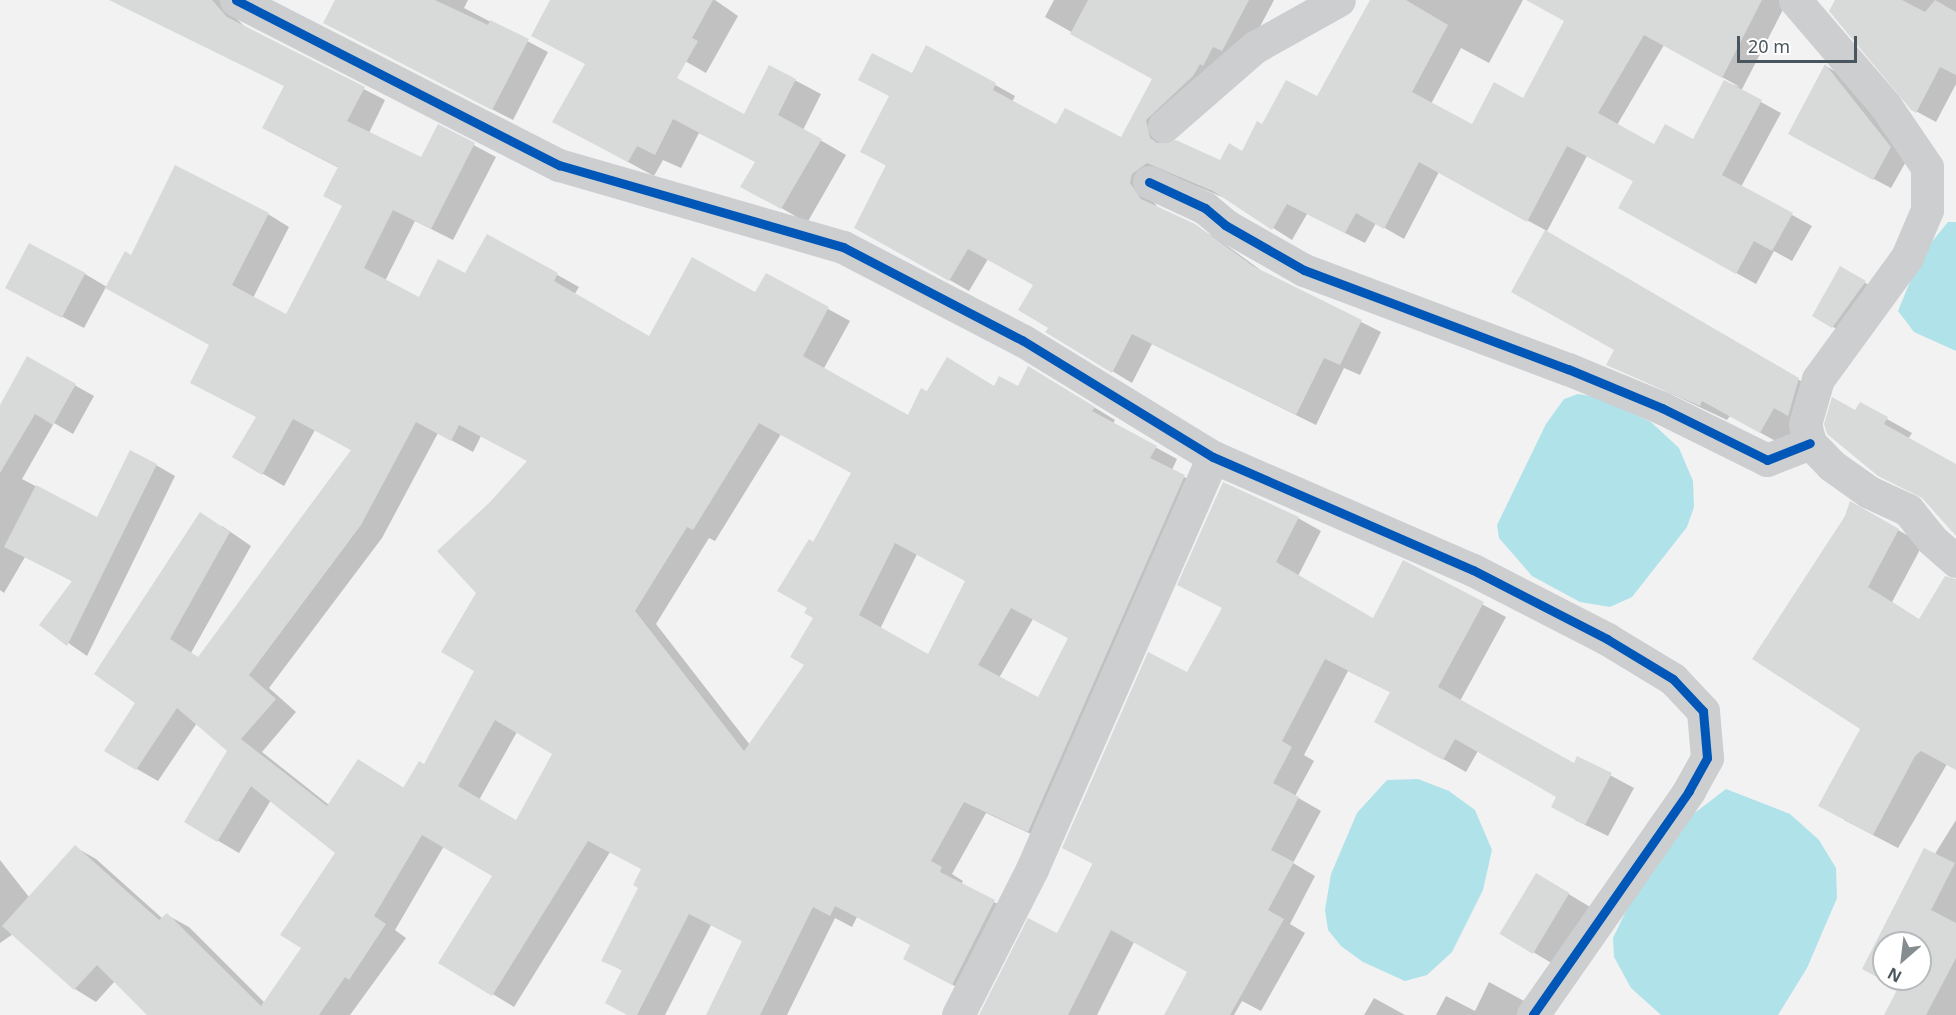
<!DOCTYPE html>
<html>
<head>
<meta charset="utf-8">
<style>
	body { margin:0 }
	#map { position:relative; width:1956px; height:1015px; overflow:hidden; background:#f2f2f2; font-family:"Noto Sans",sans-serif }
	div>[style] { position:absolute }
	.water>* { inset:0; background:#b0e2ea }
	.shadow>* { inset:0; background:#0003; transform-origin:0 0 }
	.building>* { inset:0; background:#d8dada; transform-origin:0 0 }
	.minor>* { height:33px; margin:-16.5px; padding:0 16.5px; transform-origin:16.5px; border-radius:16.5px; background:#ccced0 }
	.cycleway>* { height:9px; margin:-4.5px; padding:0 4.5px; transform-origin:4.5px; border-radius:4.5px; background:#0057b8 }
	span { translate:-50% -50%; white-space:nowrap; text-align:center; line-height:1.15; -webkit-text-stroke:6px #fff; paint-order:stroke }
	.north { position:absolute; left:1872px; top:931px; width:60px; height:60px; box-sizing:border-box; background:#fff; border:2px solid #b7bbbe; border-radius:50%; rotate:208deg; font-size:16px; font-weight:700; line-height:24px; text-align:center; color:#4a565d }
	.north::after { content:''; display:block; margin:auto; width:21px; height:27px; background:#858d91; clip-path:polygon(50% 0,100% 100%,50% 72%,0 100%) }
	.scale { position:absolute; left:1737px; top:36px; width:120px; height:27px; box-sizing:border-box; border:3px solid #4a565d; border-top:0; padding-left:8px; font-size:18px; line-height:21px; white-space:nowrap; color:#4a565d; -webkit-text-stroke:4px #fff; paint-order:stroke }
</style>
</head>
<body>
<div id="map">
	<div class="water">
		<i style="clip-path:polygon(1948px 222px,1956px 222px,1956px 351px,1914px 332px,1898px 311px,1921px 255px)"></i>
		<i style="clip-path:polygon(1578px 394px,1596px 397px,1651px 422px,1679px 448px,1693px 481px,1694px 507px,1687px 527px,1632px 597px,1610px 607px,1580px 602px,1532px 576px,1499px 538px,1497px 525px,1546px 424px,1564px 399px)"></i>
		<i style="clip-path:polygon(1418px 779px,1449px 791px,1475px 810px,1492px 850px,1483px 890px,1452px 952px,1427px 975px,1405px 981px,1363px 962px,1341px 946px,1328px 930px,1325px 910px,1331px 874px,1357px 813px,1387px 780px)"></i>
		<i style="clip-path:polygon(1726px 789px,1790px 814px,1819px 840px,1836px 868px,1837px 898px,1807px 968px,1778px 1015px,1661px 1015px,1631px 988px,1614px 957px,1613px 938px,1639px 884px,1692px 815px)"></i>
	</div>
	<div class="shadow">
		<i style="clip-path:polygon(evenodd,114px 0,219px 0,232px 8px,230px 12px,246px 28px,385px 100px,369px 133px,422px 159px,438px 126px,496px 157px,453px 240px,415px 221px,385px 281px,419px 299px,465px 275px,488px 236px,579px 287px,574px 295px,649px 338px,756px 294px,766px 275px,850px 321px,823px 370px,909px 417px,927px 393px,1018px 388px,1050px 380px,1115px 420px,1113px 424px,1177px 459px,1172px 470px,1205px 489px,1050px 843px,986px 813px,952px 874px,963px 881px,961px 884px,1016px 914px,974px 996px,926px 971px,911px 945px,857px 917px,852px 927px,835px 918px,787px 1015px,708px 1015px,744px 942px,711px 925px,665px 1015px,628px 1015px,623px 971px,603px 960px,640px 888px,642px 869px,610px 852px,514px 1007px,440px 962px,494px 876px,444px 846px,395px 930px,406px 938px,350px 1015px,149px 1015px,115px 981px,96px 1002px,75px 989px,13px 934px,0 943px,0 860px,29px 897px,75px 847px,96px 859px,163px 919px,167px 915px,189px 927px,265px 1003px,303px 948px,337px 853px,271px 800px,239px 853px,186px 822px,229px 751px,197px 723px,158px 781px,137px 769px,137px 702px,222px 526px,251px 546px,191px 653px,199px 658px,353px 451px,315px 430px,284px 486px,234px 457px,257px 417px,192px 383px,211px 345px,106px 287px,84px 328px,28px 299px,85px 274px,107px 287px,132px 257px,268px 214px,289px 227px,253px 298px,287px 316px,343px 206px,339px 168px,285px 140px,285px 86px,114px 0,438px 433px,473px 452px,481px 436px,529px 461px,491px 503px,478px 592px,476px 670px,425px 766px,405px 789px,380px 773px,329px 805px,262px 752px,296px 712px,269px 688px,382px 538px,438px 433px,114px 0,781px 434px,853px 473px,814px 544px,809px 608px,814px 618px,806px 665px,750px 745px,656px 624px,709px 538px,715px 541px,781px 434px,114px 0,917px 554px,966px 581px,929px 656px,880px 629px,917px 554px,114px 0,1033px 619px,1070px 639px,1038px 699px,999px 678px,1033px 619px,114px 0,517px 732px,554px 753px,517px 822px,479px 800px,517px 732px)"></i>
		<i style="clip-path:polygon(337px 0,468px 0,464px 8px,548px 52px,513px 120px,325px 23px)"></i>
		<i style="clip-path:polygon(578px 0,715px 0,738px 16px,706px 73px)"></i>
		<i style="clip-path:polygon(evenodd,1054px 0,1274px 0,1242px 61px,1233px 57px,1223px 76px,1220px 74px,1213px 87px,1171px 123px,1164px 144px,1176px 142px,1220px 162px,1229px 145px,1242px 153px,1258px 123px,1263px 126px,1286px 82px,1318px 98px,1371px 0,1523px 0,1489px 63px,1461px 48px,1431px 104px,1472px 126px,1494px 85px,1524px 100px,1575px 3px,1585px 8px,1589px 0,1788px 0,1741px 91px,1781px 113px,1741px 187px,1812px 226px,1792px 261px,1774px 251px,1756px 284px,1620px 208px,1635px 182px,1587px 156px,1546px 233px,1825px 395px,1815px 430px,1802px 423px,1788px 448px,1730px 416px,1727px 420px,1608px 364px,1616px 350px,1513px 292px,1547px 231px,1439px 172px,1404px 239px,1376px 223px,1365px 243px,1307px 214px,1292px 240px,1227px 199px,1167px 174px,1152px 185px,1149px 195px,1158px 208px,1215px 237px,1266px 274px,1381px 332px,1360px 375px,1344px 368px,1316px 425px,1152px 344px,1132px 383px,1047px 332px,1050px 327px,1020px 310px,1034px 285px,988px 259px,969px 291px,856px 227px,887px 166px,862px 152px,890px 96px,860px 80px,873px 55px,913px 75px,927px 47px,1015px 96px,1012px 102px,1057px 126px,1066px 110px,1121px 139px,1154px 79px,1045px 17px,1054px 0,1664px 45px,1740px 87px,1725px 82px,1693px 141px,1666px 126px,1654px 146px,1617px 125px,1664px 45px)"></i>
		<i style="clip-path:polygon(1837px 0,1956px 0,1956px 84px,1936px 122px,1912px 109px)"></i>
		<i style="clip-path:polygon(1826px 66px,1843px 76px,1908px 158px,1891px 188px,1807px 144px)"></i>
		<i style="clip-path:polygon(770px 67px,821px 94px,803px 130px,846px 155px,807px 223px,766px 199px,756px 162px,699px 133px,681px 168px,663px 160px,654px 176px,554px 122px,745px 116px)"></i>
		<i style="clip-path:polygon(1840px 268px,1886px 295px,1854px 339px,1814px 316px)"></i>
		<i style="clip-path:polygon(28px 359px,94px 396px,73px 434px,54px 423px,22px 479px,98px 519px,156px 465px,175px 476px,87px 656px,41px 624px,74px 582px,25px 557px,4px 593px,0 590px,0 409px)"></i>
		<i style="clip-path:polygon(1860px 404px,1912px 433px,1908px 439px,1956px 465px,1956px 532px,1856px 412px)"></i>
		<i style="clip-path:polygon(1850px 503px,1923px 544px,1892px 602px,1920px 620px,1956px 579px,1956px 769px,1947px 764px,1898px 848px,1844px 820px,1862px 729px,1846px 517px)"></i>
		<i style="clip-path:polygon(1298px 518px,1321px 531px,1298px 576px,1373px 620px,1403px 562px,1506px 617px,1460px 701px,1574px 765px,1578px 758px,1634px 788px,1608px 836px,1575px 820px,1558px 796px,1478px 751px,1466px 772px,1377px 721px,1392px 693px,1348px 671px,1304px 755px,1314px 761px,1295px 796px,1321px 811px,1293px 863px,1315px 876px,1290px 924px,1305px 933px,1261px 1011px,1242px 1001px,1234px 1015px,1166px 1015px,1189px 972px,1134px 942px,1097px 1015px,982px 1015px,1057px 935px,1188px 674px)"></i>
		<i style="clip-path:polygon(evenodd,1956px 820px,1956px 1015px,1886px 1015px,1899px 988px,1864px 968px,1956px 820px,1884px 943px,1920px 943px,1920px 979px,1884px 979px,1884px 943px)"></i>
		<i style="left:1537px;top:875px;width:61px;height:68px;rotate:31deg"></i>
		<i style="clip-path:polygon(1489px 982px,1539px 1009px,1536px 1015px,1436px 1015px,1446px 996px,1475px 1011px)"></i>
		<i style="clip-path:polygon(1374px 998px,1405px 1015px,1364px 1015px)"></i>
	</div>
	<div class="building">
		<i style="clip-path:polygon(evenodd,109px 0,212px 0,227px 17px,365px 87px,347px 121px,421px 157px,438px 124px,475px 143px,431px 229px,393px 210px,364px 268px,419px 297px,438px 259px,465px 273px,487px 234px,558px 273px,554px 281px,649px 336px,692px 257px,755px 292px,766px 273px,829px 307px,803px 356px,908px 415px,921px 388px,927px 391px,947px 357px,994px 386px,999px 376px,1018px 386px,1028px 366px,1095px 407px,1092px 411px,1157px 446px,1150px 458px,1185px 475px,1028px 832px,964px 802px,931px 861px,942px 867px,940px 872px,995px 900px,952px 985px,903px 959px,910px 945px,835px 906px,830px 916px,813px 907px,760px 1015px,706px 1015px,742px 941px,689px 914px,637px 1015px,627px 1015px,605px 1003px,622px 970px,601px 961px,638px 888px,633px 885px,641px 869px,588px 841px,492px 996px,438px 963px,492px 876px,422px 835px,374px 916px,386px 924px,349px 980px,345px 977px,319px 1015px,147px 1015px,97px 965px,74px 990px,2px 926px,75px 845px,159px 920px,167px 913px,261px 1006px,301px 948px,280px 935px,335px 853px,251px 786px,217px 842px,184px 822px,227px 751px,177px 708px,136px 770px,104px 751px,135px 703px,94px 674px,200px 512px,230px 532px,170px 639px,198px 657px,351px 450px,293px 419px,262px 475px,232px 457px,256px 417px,190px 383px,209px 345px,105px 288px,125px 251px,131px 255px,175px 165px,269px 213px,232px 285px,286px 314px,342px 206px,323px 196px,338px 167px,262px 128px,284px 86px,109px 0,416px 422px,451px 441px,459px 425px,527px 461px,490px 502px,437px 551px,476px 593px,441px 652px,474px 671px,424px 764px,419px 761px,403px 788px,358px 759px,327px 806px,241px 739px,276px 699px,249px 675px,361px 525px,416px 422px,109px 0,759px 423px,851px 473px,813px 542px,809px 539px,777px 591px,807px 608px,804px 613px,813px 618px,790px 657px,804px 665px,744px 751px,635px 611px,687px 527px,693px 530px,759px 423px,109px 0,895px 543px,965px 581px,928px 654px,859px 615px,895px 543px,109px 0,1011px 608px,1068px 638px,1038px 697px,978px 665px,1011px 608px,109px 0,495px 720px,552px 754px,516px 820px,458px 786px,495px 720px)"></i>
		<i style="clip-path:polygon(335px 0,435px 0,488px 25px,490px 20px,529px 39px,492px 110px,323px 23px)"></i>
		<i style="clip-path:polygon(550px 0,713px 0,692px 38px,698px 41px,677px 78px,744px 114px,769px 65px,796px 79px,778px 115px,822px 139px,781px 209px,740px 187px,755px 162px,673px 119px,655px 155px,637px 146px,628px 162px,552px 122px,585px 64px,531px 36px)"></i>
		<i style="clip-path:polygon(1088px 0,1249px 0,1222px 51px,1213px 47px,1203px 66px,1200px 64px,1193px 76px,1146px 120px,1150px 138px,1157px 143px,1176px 140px,1220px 160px,1229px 143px,1242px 151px,1257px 121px,1262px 124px,1286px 80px,1317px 96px,1370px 0,1406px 0,1448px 25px,1412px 92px,1472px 124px,1494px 82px,1523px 98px,1564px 21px,1526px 0,1762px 0,1722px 78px,1644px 35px,1598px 113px,1654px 144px,1665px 124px,1693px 139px,1724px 80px,1762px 100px,1722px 175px,1793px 213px,1772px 251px,1754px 241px,1736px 274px,1618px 208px,1633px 181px,1567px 146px,1527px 222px,1419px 162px,1384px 229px,1356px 213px,1345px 233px,1287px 204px,1272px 230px,1213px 191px,1147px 163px,1132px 174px,1130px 183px,1141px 199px,1195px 224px,1253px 266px,1362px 320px,1340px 365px,1324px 358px,1296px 415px,1132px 334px,1112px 373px,1045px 332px,1048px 328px,1018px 310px,1033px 285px,968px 249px,949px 281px,854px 228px,886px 165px,860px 152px,889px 96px,858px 80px,872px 53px,912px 73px,926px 45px,996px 83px,993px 90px,1056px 124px,1065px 108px,1121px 137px,1152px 79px,1070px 34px)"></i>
		<i style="clip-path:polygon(1835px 0,1902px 0,1925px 12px,1935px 0,1956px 12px,1956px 75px,1940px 67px,1916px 113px,1911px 110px,1829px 11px)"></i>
		<i style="clip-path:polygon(1825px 64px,1891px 147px,1873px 180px,1788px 134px)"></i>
		<i style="clip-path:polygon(1545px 230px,1799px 378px,1788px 416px,1774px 408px,1760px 433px,1702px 401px,1700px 406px,1606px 365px,1614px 350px,1511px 292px)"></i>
		<i style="left:29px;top:243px;width:64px;height:51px;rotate:28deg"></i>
		<i style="clip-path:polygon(1840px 266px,1866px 281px,1832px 328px,1812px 316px)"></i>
		<i style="clip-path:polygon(27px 356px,76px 384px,53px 425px,35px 414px,0 473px,0 405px)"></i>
		<i style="clip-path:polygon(1832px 397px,1855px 410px,1860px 402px,1888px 417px,1884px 424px,1956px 464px,1956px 536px,1922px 498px,1878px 476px,1827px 434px,1824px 424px)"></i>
		<i style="clip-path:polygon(130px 450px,157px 464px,67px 646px,39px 625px,72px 581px,4px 547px,36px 485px,97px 517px)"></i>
		<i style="clip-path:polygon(1223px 482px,1299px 517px,1276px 562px,1373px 618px,1403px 560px,1484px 602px,1438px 687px,1574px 763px,1577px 756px,1612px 773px,1585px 825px,1551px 807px,1556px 797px,1455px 739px,1443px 760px,1374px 722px,1390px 692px,1325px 659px,1282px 741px,1292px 747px,1273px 783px,1299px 797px,1271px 850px,1294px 862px,1268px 910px,1284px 919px,1230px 1015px,1164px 1015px,1187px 972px,1111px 930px,1068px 1015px,979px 1015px,1028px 918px,1057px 933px,1093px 864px,1062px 848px,1148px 652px,1187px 672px,1222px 608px,1177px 585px)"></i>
		<i style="clip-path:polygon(1850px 501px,1899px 529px,1868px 587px,1919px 619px,1945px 576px,1956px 579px,1956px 770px,1921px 751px,1915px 756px,1873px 835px,1818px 806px,1860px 729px,1752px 659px,1845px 516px)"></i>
		<i style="clip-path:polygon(evenodd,1924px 848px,1955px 863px,1931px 910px,1956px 923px,1956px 958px,1926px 1015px,1884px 1015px,1898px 988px,1862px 969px,1924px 848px,1884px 943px,1920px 943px,1920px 979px,1884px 979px,1884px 943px)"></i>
		<i style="left:1536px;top:873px;width:39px;height:71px;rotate:31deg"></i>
	</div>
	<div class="minor">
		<i style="left:236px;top:0;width:363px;rotate:27.1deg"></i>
		<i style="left:559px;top:165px;width:296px;rotate:16.1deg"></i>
		<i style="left:843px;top:247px;width:202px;rotate:27.5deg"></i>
		<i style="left:1022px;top:340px;width:224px;rotate:31.5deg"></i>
		<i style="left:1213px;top:457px;width:283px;rotate:23.5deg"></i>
		<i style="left:1473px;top:570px;width:151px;rotate:27.2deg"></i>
		<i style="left:1607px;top:639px;width:77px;rotate:31.2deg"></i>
		<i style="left:1673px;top:679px;width:44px;rotate:46.8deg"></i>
		<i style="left:1703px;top:711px;width:47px;rotate:85.1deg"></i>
		<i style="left:1707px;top:758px;width:38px;rotate:119deg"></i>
		<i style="left:1689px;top:791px;width:273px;rotate:124.9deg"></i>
		<i style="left:1795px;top:0;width:138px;rotate:49.4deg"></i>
		<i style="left:1885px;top:105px;width:75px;rotate:55.9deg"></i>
		<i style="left:1927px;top:167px;width:43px;rotate:90deg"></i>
		<i style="left:1927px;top:210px;width:51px;rotate:113.1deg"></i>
		<i style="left:1907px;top:257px;width:151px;rotate:126.1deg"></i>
		<i style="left:1818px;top:379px;width:47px;rotate:106.1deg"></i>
		<i style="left:1805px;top:424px;width:20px;rotate:75deg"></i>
		<i style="left:1810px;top:443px;width:30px;rotate:46deg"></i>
		<i style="left:1831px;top:465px;width:47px;rotate:35.4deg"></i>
		<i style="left:1869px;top:492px;width:43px;rotate:24.8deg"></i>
		<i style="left:1908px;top:510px;width:38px;rotate:51deg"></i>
		<i style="left:1932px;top:540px;width:32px;rotate:41deg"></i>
		<i style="left:1164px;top:126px;width:121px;rotate:-41deg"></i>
		<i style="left:1255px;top:47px;width:96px;rotate:-29.2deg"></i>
		<i style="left:1149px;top:182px;width:62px;rotate:24.9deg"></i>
		<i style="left:1205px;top:208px;width:26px;rotate:40deg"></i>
		<i style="left:1225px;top:225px;width:91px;rotate:29.7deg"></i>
		<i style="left:1304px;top:270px;width:282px;rotate:20.6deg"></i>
		<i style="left:1568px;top:369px;width:102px;rotate:22.5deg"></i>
		<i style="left:1662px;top:408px;width:117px;rotate:26.3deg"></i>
		<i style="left:1767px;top:460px;width:46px;rotate:-21.6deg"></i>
		<i style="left:958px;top:1015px;width:164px;rotate:-63.1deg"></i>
		<i style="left:1032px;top:869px;width:450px;rotate:-66.3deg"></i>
	</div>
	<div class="cycleway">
		<i style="left:236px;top:0;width:363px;rotate:27.1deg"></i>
		<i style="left:559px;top:165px;width:296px;rotate:16.1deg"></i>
		<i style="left:843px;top:247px;width:202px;rotate:27.5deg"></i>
		<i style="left:1022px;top:340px;width:224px;rotate:31.5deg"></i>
		<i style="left:1213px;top:457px;width:283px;rotate:23.5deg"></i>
		<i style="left:1473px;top:570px;width:151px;rotate:27.2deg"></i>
		<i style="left:1607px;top:639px;width:77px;rotate:31.2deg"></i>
		<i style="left:1673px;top:679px;width:44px;rotate:46.8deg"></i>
		<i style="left:1703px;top:711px;width:47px;rotate:85.1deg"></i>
		<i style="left:1707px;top:758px;width:38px;rotate:119deg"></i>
		<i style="left:1689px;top:791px;width:273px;rotate:124.9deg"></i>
		<i style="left:1149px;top:182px;width:62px;rotate:24.9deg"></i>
		<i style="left:1205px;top:208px;width:26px;rotate:40deg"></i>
		<i style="left:1225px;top:225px;width:91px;rotate:29.7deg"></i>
		<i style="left:1304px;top:270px;width:282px;rotate:20.6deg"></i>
		<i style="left:1568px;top:369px;width:102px;rotate:22.5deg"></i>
		<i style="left:1662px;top:408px;width:117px;rotate:26.3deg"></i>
		<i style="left:1767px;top:460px;width:46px;rotate:-21.6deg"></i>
	</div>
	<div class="north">N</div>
	<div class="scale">20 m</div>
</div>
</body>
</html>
